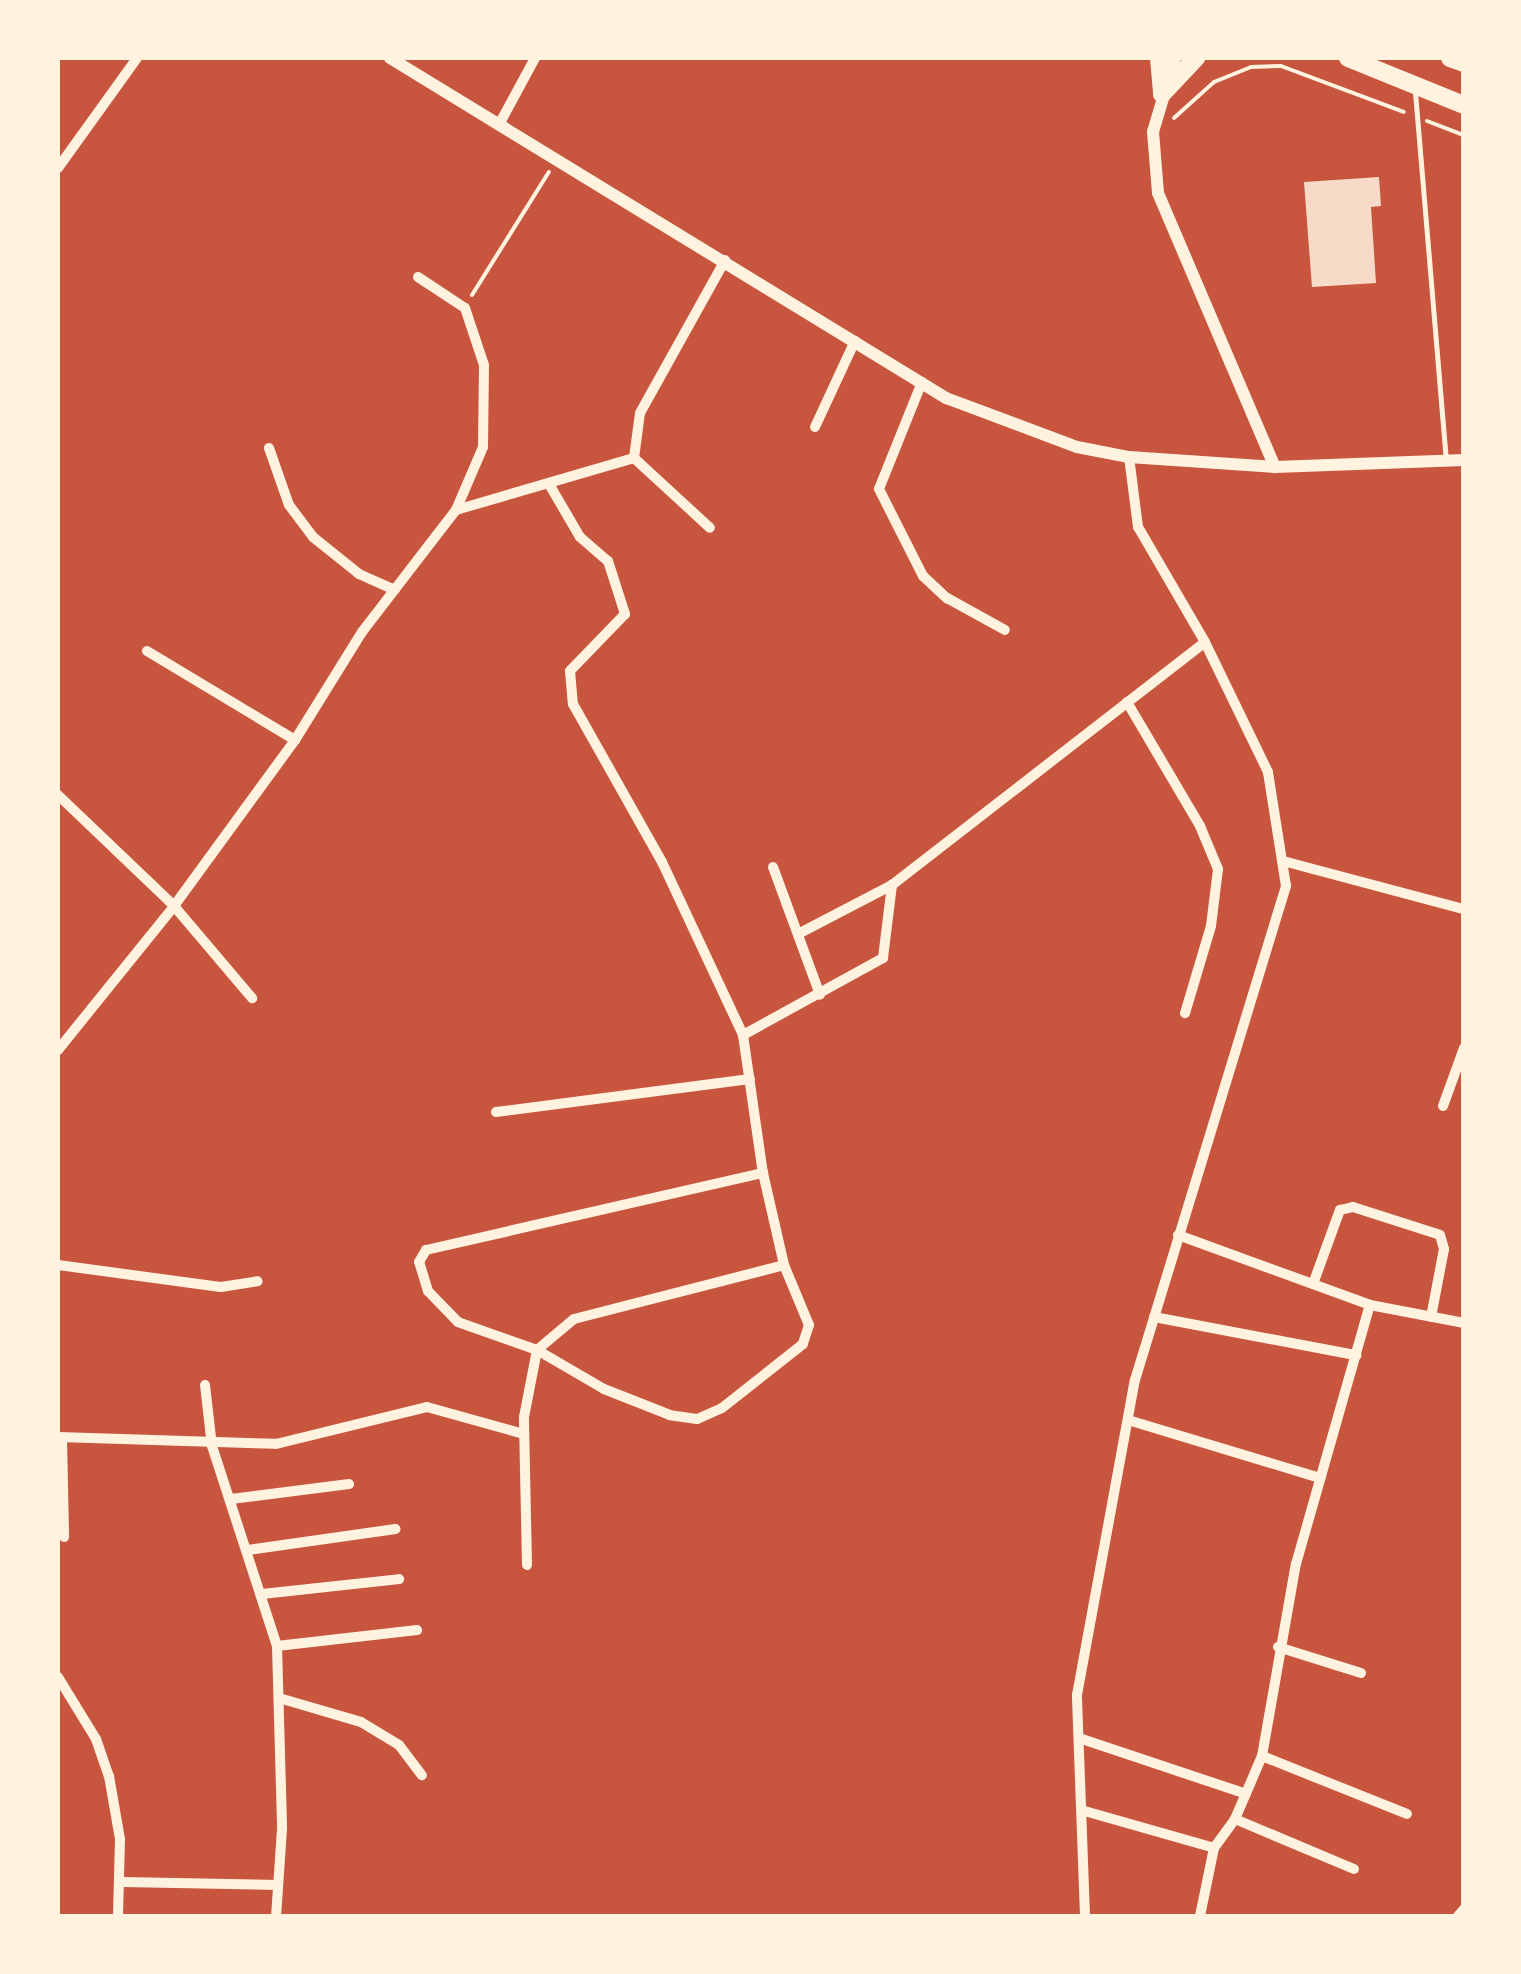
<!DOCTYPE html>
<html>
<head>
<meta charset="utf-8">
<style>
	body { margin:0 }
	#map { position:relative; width:1521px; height:1974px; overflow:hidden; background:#c8553d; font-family:Ubuntu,sans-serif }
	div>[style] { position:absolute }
	.building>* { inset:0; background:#f7dbc8 }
	.path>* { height:4px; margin:-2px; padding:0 2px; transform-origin:2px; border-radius:2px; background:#fff3e0 }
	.service>* { height:5px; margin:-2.5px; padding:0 2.5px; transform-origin:2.5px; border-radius:2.5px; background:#fff3e0 }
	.minor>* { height:10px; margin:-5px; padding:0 5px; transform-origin:5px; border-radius:5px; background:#fff3e0 }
	.tertiary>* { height:12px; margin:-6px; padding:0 6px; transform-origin:6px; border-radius:6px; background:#fff3e0 }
	.motorway>* { height:18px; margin:-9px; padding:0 9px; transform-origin:9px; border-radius:9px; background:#fff3e0 }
	span { translate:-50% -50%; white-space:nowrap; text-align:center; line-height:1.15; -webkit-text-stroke:8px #fff3e0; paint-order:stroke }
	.frame { position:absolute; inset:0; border:60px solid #fff3e0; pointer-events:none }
</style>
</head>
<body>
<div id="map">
	<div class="building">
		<i style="clip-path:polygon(1379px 177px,1381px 206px,1371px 207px,1376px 283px,1312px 287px,1304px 182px)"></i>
	</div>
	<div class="path">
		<i style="left:1174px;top:118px;width:54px;rotate:-42deg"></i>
		<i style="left:1214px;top:82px;width:40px;rotate:-22deg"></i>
		<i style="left:1251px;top:67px;width:30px;rotate:-2deg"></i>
		<i style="left:1281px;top:66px;width:131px;rotate:20.5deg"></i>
		<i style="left:1427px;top:121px;width:40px;rotate:21deg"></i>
		<i style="left:472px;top:295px;width:145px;rotate:-58deg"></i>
	</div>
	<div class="service">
		<i style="left:1415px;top:92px;width:369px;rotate:85.2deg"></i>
	</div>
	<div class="minor">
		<i style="left:501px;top:121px;width:72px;rotate:-61.6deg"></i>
		<i style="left:58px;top:168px;width:135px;rotate:-54.3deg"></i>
		<i style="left:418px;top:277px;width:56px;rotate:33.4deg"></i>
		<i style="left:465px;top:308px;width:60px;rotate:71.6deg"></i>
		<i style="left:484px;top:365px;width:82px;rotate:90.7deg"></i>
		<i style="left:483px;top:447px;width:69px;rotate:113.2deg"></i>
		<i style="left:922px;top:382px;width:115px;rotate:111.9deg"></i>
		<i style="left:879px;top:489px;width:97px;rotate:63.2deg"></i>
		<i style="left:923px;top:576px;width:33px;rotate:43deg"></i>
		<i style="left:947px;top:598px;width:66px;rotate:28.9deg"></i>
		<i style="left:815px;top:427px;width:95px;rotate:-65.1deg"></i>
		<i style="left:269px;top:448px;width:60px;rotate:70.7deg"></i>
		<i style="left:289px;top:505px;width:40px;rotate:53deg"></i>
		<i style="left:313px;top:537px;width:59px;rotate:38.8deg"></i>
		<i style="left:359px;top:574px;width:39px;rotate:24deg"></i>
		<i style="left:634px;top:458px;width:103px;rotate:42.6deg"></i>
		<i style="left:549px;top:484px;width:61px;rotate:59.7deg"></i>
		<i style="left:580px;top:537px;width:37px;rotate:41deg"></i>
		<i style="left:608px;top:561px;width:56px;rotate:72.2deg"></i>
		<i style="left:625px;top:614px;width:79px;rotate:134deg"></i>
		<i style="left:570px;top:671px;width:33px;rotate:85deg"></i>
		<i style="left:573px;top:704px;width:181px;rotate:60.6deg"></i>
		<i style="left:662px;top:862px;width:191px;rotate:64.9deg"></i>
		<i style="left:743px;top:1035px;width:139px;rotate:81.8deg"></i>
		<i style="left:763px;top:1173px;width:94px;rotate:77.1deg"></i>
		<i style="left:784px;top:1265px;width:65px;rotate:67.4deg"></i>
		<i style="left:809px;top:1325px;width:20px;rotate:108deg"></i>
		<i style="left:803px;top:1344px;width:103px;rotate:141.7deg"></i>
		<i style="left:722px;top:1408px;width:27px;rotate:156deg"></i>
		<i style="left:697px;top:1419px;width:27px;rotate:-172deg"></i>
		<i style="left:670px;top:1415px;width:71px;rotate:-158.5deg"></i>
		<i style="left:604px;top:1389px;width:78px;rotate:-149.8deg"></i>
		<i style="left:537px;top:1350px;width:84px;rotate:-160.5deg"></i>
		<i style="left:458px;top:1322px;width:43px;rotate:-134.1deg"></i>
		<i style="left:428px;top:1291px;width:30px;rotate:-107deg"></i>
		<i style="left:419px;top:1262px;width:14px;rotate:-60deg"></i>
		<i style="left:426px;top:1250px;width:346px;rotate:-12.9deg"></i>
		<i style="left:147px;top:651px;width:173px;rotate:31deg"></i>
		<i style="left:1127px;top:702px;width:144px;rotate:59.5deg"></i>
		<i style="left:1200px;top:826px;width:47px;rotate:67.3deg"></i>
		<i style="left:1218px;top:869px;width:57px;rotate:97deg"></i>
		<i style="left:1211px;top:926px;width:91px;rotate:106.6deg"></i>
		<i style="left:58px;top:795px;width:161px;rotate:43.7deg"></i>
		<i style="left:174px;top:906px;width:121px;rotate:49.7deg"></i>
		<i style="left:1283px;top:861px;width:187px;rotate:14.9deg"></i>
		<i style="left:773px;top:867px;width:136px;rotate:69.8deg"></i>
		<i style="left:798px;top:934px;width:106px;rotate:-27.5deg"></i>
		<i style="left:743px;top:1035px;width:160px;rotate:-28.8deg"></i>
		<i style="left:883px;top:958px;width:74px;rotate:-83deg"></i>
		<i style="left:892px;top:885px;width:396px;rotate:-37.8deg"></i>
		<i style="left:58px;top:1050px;width:185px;rotate:-51.1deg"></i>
		<i style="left:174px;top:906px;width:205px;rotate:-53.9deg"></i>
		<i style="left:295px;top:740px;width:127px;rotate:-58.2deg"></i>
		<i style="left:362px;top:632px;width:154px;rotate:-52.4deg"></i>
		<i style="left:456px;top:510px;width:185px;rotate:-16.3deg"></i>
		<i style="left:634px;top:458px;width:45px;rotate:-82.4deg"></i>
		<i style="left:640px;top:413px;width:175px;rotate:-60.9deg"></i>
		<i style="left:1443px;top:1106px;width:62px;rotate:-70.1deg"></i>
		<i style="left:496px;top:1112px;width:256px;rotate:-7.4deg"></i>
		<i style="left:1178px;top:1235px;width:204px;rotate:20deg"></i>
		<i style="left:1370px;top:1305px;width:96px;rotate:10.8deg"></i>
		<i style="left:58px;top:1265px;width:164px;rotate:7.7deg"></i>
		<i style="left:221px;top:1287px;width:37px;rotate:-9deg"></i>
		<i style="left:1313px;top:1284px;width:79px;rotate:-70deg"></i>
		<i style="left:1340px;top:1210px;width:13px;rotate:-13deg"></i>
		<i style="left:1353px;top:1207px;width:91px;rotate:17.8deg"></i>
		<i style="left:1440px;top:1235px;width:15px;rotate:74deg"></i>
		<i style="left:1444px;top:1249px;width:69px;rotate:100.8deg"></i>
		<i style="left:1154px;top:1317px;width:206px;rotate:10.7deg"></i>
		<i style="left:205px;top:1385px;width:61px;rotate:83.5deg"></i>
		<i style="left:212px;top:1446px;width:210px;rotate:72deg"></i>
		<i style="left:277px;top:1646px;width:183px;rotate:88.4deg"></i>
		<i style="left:282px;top:1829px;width:87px;rotate:93.9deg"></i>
		<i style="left:1128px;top:1420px;width:201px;rotate:16.8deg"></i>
		<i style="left:58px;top:1437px;width:218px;rotate:1.8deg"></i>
		<i style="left:276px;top:1444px;width:155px;rotate:-13.8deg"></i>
		<i style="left:427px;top:1407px;width:101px;rotate:15.6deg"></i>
		<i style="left:62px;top:1438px;width:99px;rotate:88.8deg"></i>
		<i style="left:231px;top:1499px;width:119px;rotate:-7.2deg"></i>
		<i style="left:248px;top:1550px;width:149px;rotate:-8.1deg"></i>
		<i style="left:527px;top:1565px;width:148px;rotate:-91.2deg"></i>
		<i style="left:524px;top:1417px;width:68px;rotate:-79deg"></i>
		<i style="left:537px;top:1350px;width:48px;rotate:-40deg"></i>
		<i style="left:574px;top:1319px;width:217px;rotate:-14.4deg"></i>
		<i style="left:262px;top:1594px;width:138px;rotate:-6.2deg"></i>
		<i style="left:277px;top:1646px;width:141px;rotate:-6.5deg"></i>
		<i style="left:1278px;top:1647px;width:87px;rotate:17.4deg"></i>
		<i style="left:58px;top:1677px;width:73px;rotate:58.5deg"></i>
		<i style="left:96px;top:1739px;width:39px;rotate:71deg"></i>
		<i style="left:109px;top:1776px;width:64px;rotate:80.1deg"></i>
		<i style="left:120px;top:1839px;width:77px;rotate:91.5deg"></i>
		<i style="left:279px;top:1698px;width:85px;rotate:16.3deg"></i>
		<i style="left:361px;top:1722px;width:44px;rotate:31.2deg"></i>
		<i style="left:399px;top:1745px;width:38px;rotate:53deg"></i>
		<i style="left:1079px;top:1738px;width:176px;rotate:18.5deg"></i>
		<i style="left:1262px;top:1756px;width:156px;rotate:21.8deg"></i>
		<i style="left:1081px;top:1810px;width:138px;rotate:15.9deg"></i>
		<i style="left:1235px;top:1819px;width:129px;rotate:22.8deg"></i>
		<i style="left:122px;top:1882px;width:156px;rotate:1.1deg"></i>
		<i style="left:1085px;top:1916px;width:221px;rotate:-92.1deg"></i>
		<i style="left:1077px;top:1695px;width:320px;rotate:-79.6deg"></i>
		<i style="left:1135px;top:1380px;width:517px;rotate:-73deg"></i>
		<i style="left:1286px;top:886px;width:115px;rotate:-99deg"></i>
		<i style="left:1268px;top:772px;width:144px;rotate:-115.9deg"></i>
		<i style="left:1205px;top:642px;width:133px;rotate:-120.2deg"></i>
		<i style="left:1138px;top:527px;width:71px;rotate:-97.3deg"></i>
		<i style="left:1200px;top:1916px;width:69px;rotate:-78.4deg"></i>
		<i style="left:1214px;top:1848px;width:36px;rotate:-54deg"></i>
		<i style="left:1235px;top:1819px;width:69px;rotate:-66.8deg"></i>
		<i style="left:1262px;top:1756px;width:195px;rotate:-80deg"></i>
		<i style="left:1296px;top:1564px;width:269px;rotate:-74.1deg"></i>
		<i style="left:1458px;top:1916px;width:9px;rotate:-49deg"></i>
	</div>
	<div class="tertiary">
		<i style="left:390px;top:58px;width:652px;rotate:31.45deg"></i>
		<i style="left:946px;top:398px;width:140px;rotate:20.5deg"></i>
		<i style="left:1077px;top:447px;width:53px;rotate:10.9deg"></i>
		<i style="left:1129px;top:457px;width:146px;rotate:3.9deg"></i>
		<i style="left:1275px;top:467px;width:189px;rotate:-2.1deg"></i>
		<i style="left:1175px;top:58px;width:77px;rotate:106.6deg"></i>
		<i style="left:1153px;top:132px;width:61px;rotate:85.3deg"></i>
		<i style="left:1158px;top:193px;width:298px;rotate:66.9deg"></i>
	</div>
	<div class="motorway">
		<i style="left:1159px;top:58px;width:36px;rotate:85deg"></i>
		<i style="left:1348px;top:58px;width:125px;rotate:22.1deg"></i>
		<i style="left:1450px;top:58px;width:15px;rotate:20deg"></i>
		<i style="left:1162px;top:94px;width:50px;rotate:-46.6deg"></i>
	</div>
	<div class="frame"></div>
</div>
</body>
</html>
